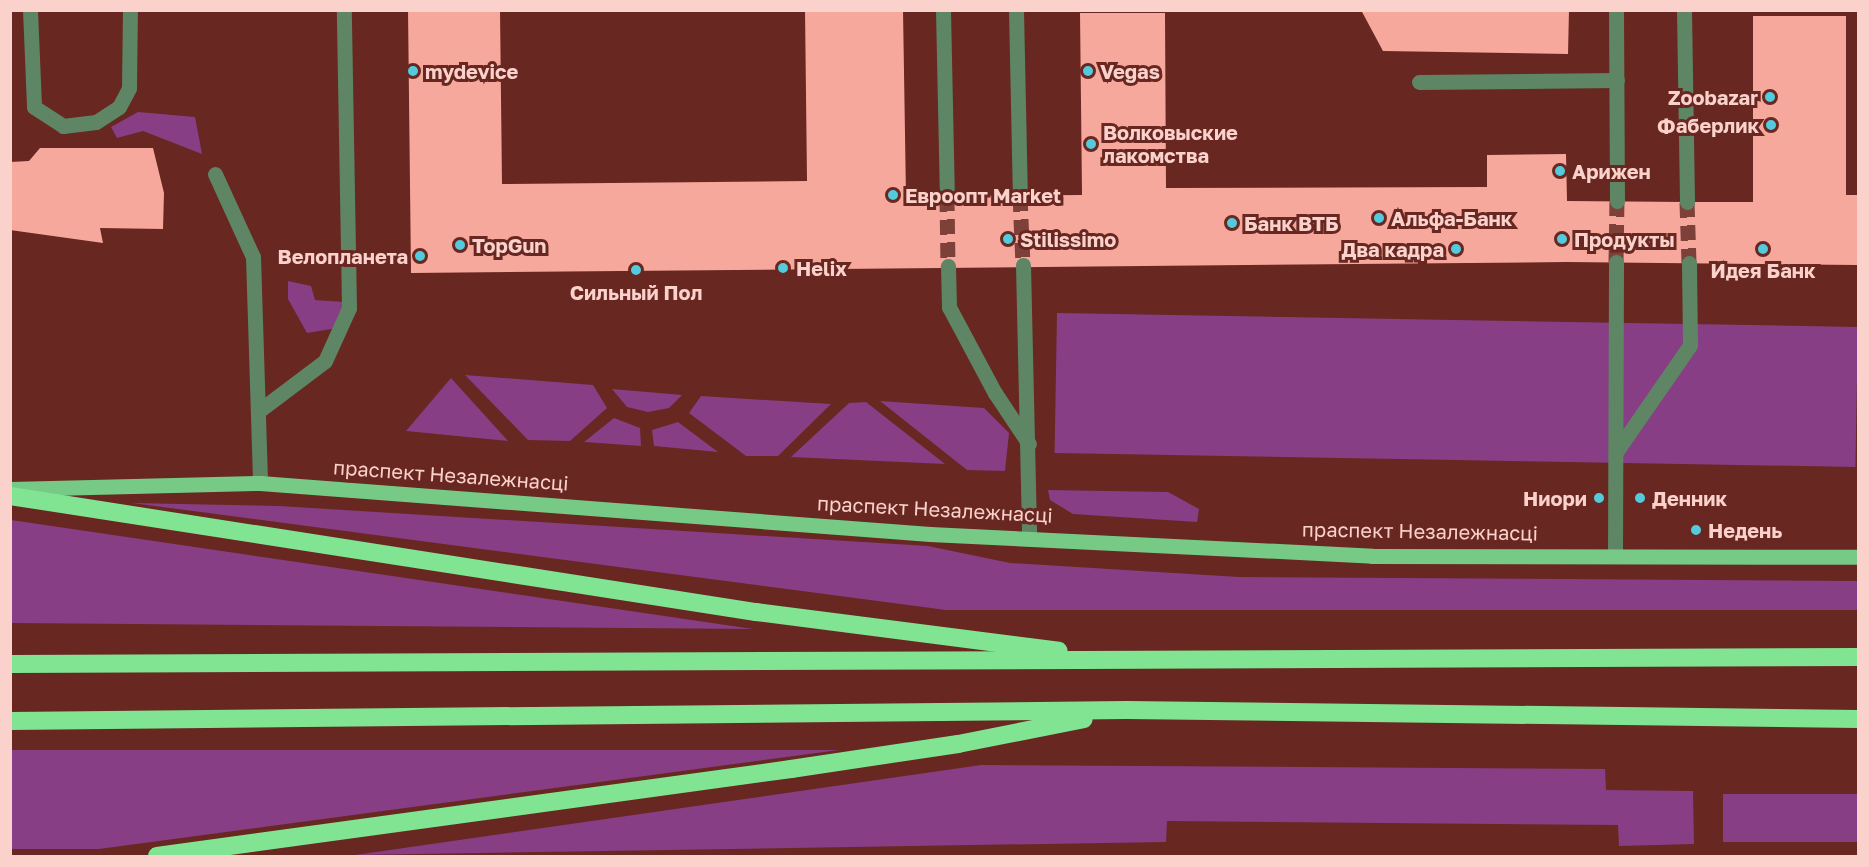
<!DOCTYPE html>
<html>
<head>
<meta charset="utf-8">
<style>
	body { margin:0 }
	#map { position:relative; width:1869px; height:867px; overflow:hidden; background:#682720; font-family:"Golos Text",sans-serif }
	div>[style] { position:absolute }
	.green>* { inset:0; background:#873e85; transform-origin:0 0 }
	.building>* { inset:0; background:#f7a89c }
	.minor-tunnel>* { height:15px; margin-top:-7.5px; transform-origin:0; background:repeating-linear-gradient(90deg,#7e413a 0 15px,transparent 0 23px) }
	.minor>* { height:15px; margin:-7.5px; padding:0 7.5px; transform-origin:7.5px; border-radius:7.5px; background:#5e8564 }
	.major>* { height:15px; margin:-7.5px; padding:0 7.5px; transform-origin:7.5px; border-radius:7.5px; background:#77ca85 }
	.highway>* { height:18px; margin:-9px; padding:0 9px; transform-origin:9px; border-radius:9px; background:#80e492 }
	.dots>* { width:16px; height:16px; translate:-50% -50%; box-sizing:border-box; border:3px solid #682720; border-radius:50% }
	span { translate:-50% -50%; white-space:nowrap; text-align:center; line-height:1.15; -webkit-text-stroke:6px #682720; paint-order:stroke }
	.poi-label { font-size:20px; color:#fbd2cb; font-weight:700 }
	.left { translate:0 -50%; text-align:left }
	.right { translate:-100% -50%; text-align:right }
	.street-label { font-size:20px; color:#fbd2cb }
	.frame { position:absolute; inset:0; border:12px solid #fbd2cb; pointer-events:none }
</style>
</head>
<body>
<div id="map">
	<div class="green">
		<i style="clip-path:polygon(138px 112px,195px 117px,202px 154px,143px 131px,117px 138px,111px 127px)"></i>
		<i style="clip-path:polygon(288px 281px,311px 286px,315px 300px,344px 302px,337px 328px,307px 333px,288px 299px)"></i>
		<i style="left:1057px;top:313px;width:801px;height:140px;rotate:1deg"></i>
		<i style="clip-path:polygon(465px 375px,593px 385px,607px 408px,570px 441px,528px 440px)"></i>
		<i style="clip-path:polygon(451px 378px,508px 441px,406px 431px)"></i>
		<i style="clip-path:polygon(612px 389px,682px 395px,669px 408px,648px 412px,627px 407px)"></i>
		<i style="clip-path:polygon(701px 396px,831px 404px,778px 456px,746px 456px,689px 413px)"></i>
		<i style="clip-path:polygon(880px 401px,984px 408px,1009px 433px,1005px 471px,967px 470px)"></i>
		<i style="clip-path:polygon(866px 402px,945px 464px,791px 457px,849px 403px)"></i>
		<i style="clip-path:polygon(614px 418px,640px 428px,641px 446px,584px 442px)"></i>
		<i style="clip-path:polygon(678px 422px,718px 452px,654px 446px,652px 430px)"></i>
		<i style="clip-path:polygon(1048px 490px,1168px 492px,1199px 509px,1197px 522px,1073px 514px,1050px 500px)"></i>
		<i style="clip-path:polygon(132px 503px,279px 506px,928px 546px,1010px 563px,1239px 577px,1858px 581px,1858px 610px,946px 610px)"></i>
		<i style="clip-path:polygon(11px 520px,753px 629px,11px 623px)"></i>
		<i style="clip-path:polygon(11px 750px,839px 750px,99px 849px,11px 849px)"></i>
		<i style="clip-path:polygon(981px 765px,1605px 769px,1606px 790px,1693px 791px,1694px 844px,1619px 846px,1618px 825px,1167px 821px,1166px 842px,355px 855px)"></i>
		<i style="left:1723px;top:794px;width:135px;height:48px"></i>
	</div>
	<div class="building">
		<i style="clip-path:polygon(408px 10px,500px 10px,502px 184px,807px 181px,805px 10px,903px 10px,906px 196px,1082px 195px,1080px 13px,1165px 13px,1166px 188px,1487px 187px,1487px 155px,1566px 154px,1567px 201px,1687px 202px,1753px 202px,1753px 16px,1846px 16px,1846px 195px,1858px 195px,1858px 265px,1567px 262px,411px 273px)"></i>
		<i style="clip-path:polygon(1361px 10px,1569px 10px,1568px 54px,1383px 51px)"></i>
		<i style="clip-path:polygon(40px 148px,153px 148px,164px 193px,163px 229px,100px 228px,103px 243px,10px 230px,10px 162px,29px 161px)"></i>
	</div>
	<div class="minor-tunnel">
		<i style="left:947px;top:196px;width:70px;rotate:89.2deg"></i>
		<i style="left:1020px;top:196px;width:69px;rotate:87.5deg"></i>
		<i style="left:1687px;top:202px;width:61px;rotate:88.1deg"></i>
		<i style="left:1616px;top:262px;width:61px;rotate:-89.1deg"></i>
	</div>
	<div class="minor">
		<i style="left:30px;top:10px;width:97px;rotate:87.6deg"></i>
		<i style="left:34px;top:107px;width:35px;rotate:33deg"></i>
		<i style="left:63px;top:126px;width:33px;rotate:-7deg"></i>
		<i style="left:96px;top:122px;width:27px;rotate:-33deg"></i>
		<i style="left:119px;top:107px;width:21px;rotate:-62deg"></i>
		<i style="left:129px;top:88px;width:78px;rotate:-89.3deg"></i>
		<i style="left:943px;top:10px;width:186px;rotate:88.8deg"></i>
		<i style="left:1016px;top:10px;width:186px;rotate:88.8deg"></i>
		<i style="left:1616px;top:10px;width:191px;rotate:89.7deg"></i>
		<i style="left:1684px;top:10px;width:192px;rotate:89.1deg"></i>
		<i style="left:1419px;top:82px;width:198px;rotate:-0.6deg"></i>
		<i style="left:215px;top:174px;width:91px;rotate:65.4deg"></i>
		<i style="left:253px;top:257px;width:226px;rotate:88.2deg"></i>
		<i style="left:1023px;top:265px;width:271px;rotate:88.7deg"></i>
		<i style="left:948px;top:266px;width:41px;rotate:88.6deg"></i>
		<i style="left:949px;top:307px;width:98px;rotate:61.9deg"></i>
		<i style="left:995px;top:393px;width:61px;rotate:56.3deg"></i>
		<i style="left:260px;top:410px;width:81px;rotate:-37deg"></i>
		<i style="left:325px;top:361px;width:58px;rotate:-65.6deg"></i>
		<i style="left:349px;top:308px;width:298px;rotate:-91deg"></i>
		<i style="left:1616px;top:452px;width:130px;rotate:-55.3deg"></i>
		<i style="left:1690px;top:345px;width:82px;rotate:-90.7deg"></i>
		<i style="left:1615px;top:556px;width:294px;rotate:-89.8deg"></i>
	</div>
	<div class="major">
		<i style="left:10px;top:489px;width:250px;rotate:-1.4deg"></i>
		<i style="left:260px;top:483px;width:672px;rotate:4.35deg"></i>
		<i style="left:930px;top:534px;width:443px;rotate:2.8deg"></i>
		<i style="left:1372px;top:556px;width:486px;rotate:0.1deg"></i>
	</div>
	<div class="highway">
		<i style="left:10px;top:496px;width:755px;rotate:8.84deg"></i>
		<i style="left:756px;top:612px;width:305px;rotate:7.3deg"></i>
		<i style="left:10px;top:664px;width:1848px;rotate:-0.22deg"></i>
		<i style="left:10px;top:721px;width:1116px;rotate:-0.56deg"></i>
		<i style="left:1126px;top:710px;width:732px;rotate:0.7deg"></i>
		<i style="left:157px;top:856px;width:640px;rotate:-7.81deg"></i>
		<i style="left:791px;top:769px;width:169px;rotate:-8.5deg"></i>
		<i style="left:958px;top:744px;width:128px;rotate:-11.2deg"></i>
	</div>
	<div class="dots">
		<i style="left:413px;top:71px;background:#53cbdc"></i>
		<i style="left:1088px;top:71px;background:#53cbdc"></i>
		<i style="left:1770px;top:97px;background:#53cbdc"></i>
		<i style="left:1771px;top:125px;background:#53cbdc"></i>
		<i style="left:1091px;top:144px;background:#53cbdc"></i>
		<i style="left:1560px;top:171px;background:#53cbdc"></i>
		<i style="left:893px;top:195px;background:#53cbdc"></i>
		<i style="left:1379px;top:218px;background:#53cbdc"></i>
		<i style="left:1232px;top:223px;background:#53cbdc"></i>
		<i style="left:1008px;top:239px;background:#53cbdc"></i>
		<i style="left:1562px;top:239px;background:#53cbdc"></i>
		<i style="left:460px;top:245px;background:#53cbdc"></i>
		<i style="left:1456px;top:249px;background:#53cbdc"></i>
		<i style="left:1763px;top:249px;background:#53cbdc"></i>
		<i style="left:420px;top:256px;background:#53cbdc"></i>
		<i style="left:783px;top:268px;background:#53cbdc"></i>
		<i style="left:636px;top:270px;background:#53cbdc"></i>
		<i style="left:1599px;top:498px;background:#53cbdc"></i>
		<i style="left:1640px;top:498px;background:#53cbdc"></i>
		<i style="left:1696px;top:530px;background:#53cbdc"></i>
	</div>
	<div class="poi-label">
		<span class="left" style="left:425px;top:71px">mydevice</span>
		<span class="left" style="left:1100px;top:71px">Vegas</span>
		<span class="right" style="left:1758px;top:97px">Zoobazar</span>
		<span class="right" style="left:1759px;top:125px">Фаберлик</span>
		<span class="left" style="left:1103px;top:144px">Волковыские<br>лакомства</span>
		<span class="left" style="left:1572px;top:171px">Арижен</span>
		<span class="left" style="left:905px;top:195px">Евроопт Market</span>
		<span class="left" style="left:1391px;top:218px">Альфа-Банк</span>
		<span class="left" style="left:1244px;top:223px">Банк ВТБ</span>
		<span class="left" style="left:1020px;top:239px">Stilissimo</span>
		<span class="left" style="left:1574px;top:239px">Продукты</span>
		<span class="left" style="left:472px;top:245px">TopGun</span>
		<span class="right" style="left:1444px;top:249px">Два кадра</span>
		<span class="right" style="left:408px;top:256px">Велопланета</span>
		<span class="left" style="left:796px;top:268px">Helix</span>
		<span style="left:1763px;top:270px">Идея Банк</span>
		<span style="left:636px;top:292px">Сильный Пол</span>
		<span class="right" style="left:1587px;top:498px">Ниори</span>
		<span class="left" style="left:1652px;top:498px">Денник</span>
		<span class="left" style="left:1708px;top:530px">Недень</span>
	</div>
	<div class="street-label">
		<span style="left:451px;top:475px;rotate:4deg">праспект Незалежнасці</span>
		<span style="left:935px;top:509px;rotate:3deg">праспект Незалежнасці</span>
		<span style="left:1420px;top:531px;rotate:1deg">праспект Незалежнасці</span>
	</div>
	<div class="frame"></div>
</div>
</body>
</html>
